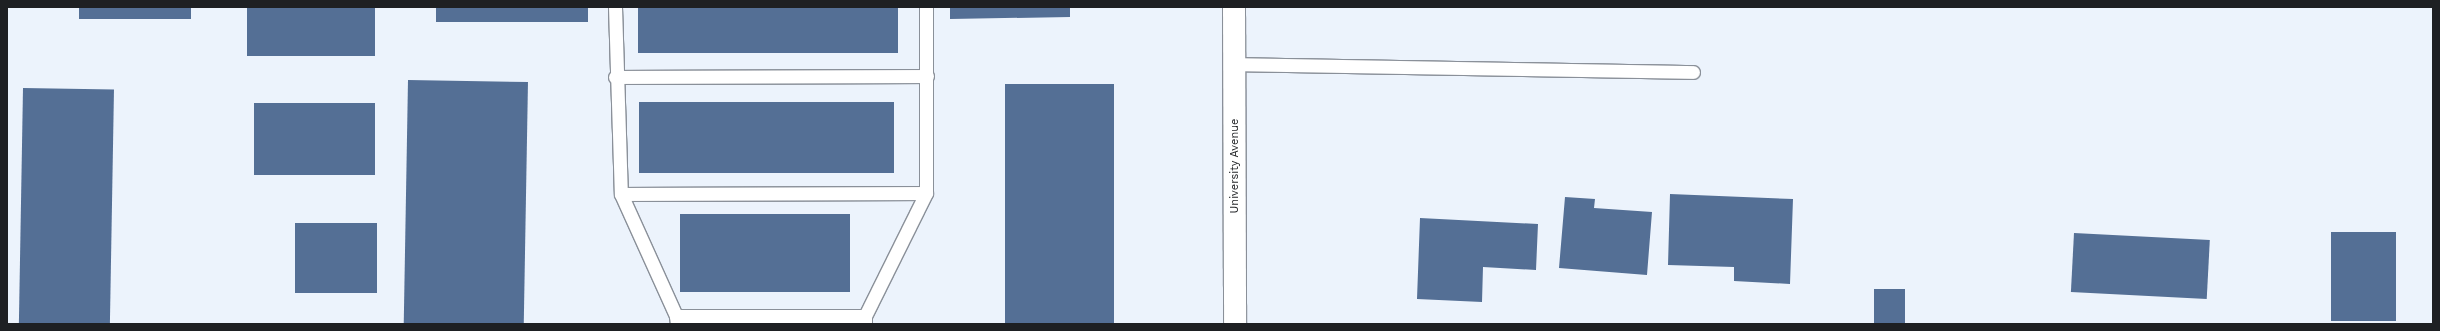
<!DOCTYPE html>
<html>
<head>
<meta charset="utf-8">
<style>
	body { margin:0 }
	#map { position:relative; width:2440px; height:331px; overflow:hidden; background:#ecf3fc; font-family:"Work Sans",sans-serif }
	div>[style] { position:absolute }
	.building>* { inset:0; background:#546f95; transform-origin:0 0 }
	.roads { filter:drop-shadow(1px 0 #8a9099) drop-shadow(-1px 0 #8a9099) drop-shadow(0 1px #8a9099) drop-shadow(0 -1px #8a9099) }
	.lane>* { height:13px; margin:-6.5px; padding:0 6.5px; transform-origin:6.5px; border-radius:6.5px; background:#fff }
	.secondary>* { height:22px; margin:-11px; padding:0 11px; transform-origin:11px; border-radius:11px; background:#fff }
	span { translate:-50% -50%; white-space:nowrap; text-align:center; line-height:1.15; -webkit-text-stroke:3px #fff; paint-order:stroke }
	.street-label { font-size:11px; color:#1e2023 }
	.frame { position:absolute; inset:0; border:8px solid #1e2023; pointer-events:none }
</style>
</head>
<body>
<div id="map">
	<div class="building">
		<i style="left:79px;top:7px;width:112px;height:12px"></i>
		<i style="left:247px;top:7px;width:128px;height:49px"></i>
		<i style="left:436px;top:7px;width:152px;height:15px"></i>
		<i style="left:638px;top:7px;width:260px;height:46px"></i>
		<i style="clip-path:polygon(950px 7px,1070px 7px,1070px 17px,950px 19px)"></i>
		<i style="left:408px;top:80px;width:120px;height:244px;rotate:1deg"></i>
		<i style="left:1005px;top:84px;width:109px;height:240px"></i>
		<i style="left:23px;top:88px;width:91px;height:236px;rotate:1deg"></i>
		<i style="left:639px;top:102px;width:255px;height:71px"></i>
		<i style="left:254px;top:103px;width:121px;height:72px"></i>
		<i style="clip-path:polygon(1670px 194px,1793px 199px,1790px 284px,1734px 281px,1734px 267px,1668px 265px)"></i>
		<i style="clip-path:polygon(1565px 197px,1595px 199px,1594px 208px,1652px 212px,1647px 275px,1559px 268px)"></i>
		<i style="left:680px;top:214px;width:170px;height:78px"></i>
		<i style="clip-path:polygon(1420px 218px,1538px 224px,1536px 270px,1483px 267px,1482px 302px,1417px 299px)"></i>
		<i style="left:295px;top:223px;width:82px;height:70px"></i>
		<i style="left:2331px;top:232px;width:65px;height:89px"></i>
		<i style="left:2074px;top:233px;width:136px;height:59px;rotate:3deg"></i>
		<i style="left:1874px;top:289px;width:31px;height:35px"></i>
	</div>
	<div class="roads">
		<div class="lane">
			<i style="left:615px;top:7px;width:187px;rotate:88.2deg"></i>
			<i style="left:621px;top:194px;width:134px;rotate:65.7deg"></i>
			<i style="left:676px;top:316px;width:8px;rotate:83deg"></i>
			<i style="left:1234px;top:64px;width:459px;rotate:1deg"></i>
			<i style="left:615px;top:77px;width:312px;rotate:-0.2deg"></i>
			<i style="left:621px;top:194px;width:305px;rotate:-0.2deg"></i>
			<i style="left:676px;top:316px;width:189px"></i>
			<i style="left:865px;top:324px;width:8px;rotate:-90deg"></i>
			<i style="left:865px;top:316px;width:137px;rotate:-63.6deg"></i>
			<i style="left:926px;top:193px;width:186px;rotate:-90deg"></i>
		</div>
		<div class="secondary">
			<i style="left:1234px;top:7px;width:317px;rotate:89.8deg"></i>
		</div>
	</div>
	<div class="street-label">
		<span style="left:1235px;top:166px;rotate:-90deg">University Avenue</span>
	</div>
	<div class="frame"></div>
</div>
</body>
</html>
